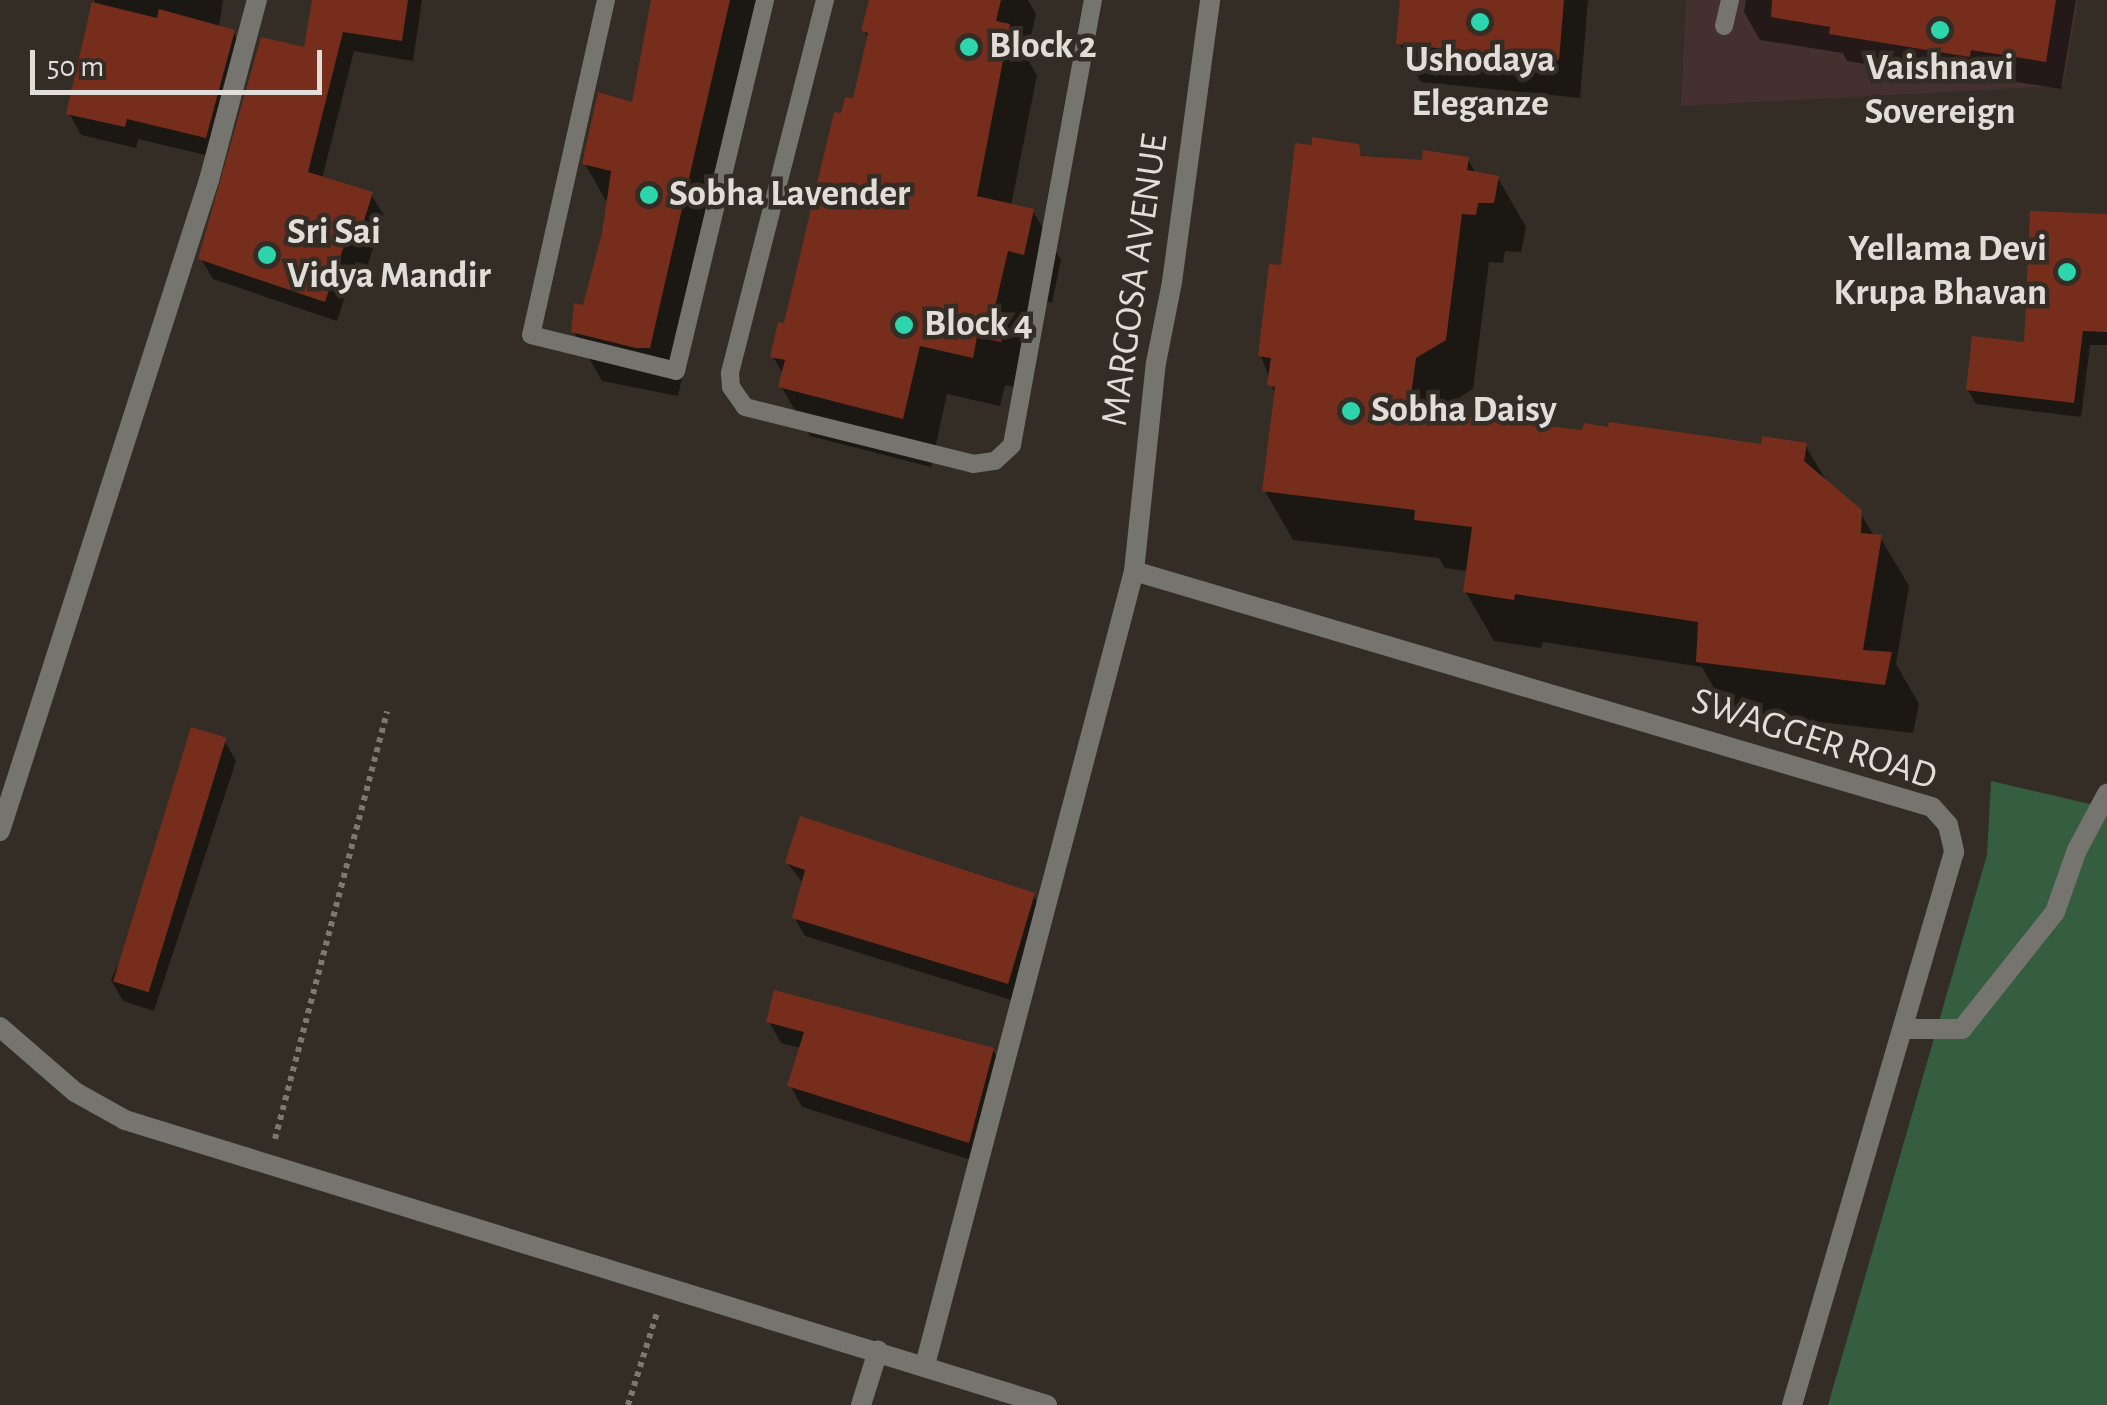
<!DOCTYPE html>
<html>
<head>
<meta charset="utf-8">
<style>
	body { margin:0 }
	#map { position:relative; width:2107px; height:1405px; overflow:hidden; background:#332d26; font-family:"Alegreya Sans",sans-serif }
	div>[style] { position:absolute }
	.commercial>* { inset:0; background:#44302e }
	.green>* { inset:0; background:#355d40 }
	.shadow>* { inset:0; background:#0007 }
	.building>* { inset:0; background:#772d1b; transform-origin:0 0 }
	.path>* { height:6px; margin-top:-3px; transform-origin:0; background:repeating-linear-gradient(90deg,#7d7872 0 5px,transparent 0 10px) }
	.lane>* { height:18px; margin:-9px; padding:0 9px; transform-origin:9px; border-radius:9px; background:#75746f }
	.street>* { height:20px; margin:-10px; padding:0 10px; transform-origin:10px; border-radius:10px; background:#75746f }
	.dots>* { width:28px; height:28px; translate:-50% -50%; box-sizing:border-box; border:5px solid #332d26; border-radius:50% }
	span { translate:-50% -50%; white-space:nowrap; text-align:center; line-height:1.15; -webkit-text-stroke:9px #332d26; paint-order:stroke }
	.poi-label { font-size:38px; color:#e1ddd8; font-weight:700 }
	.left { translate:0 -50%; text-align:left }
	.right { translate:-100% -50%; text-align:right }
	.street-label { font-size:38px; color:#e1ddd8 }
	.scale { position:absolute; left:30px; top:50px; width:292px; height:45px; box-sizing:border-box; border:5px solid #e1ddd8; border-top:0; padding-left:12px; font-size:30px; line-height:35px; white-space:nowrap; color:#e1ddd8; -webkit-text-stroke:8px #332d26; paint-order:stroke }
</style>
</head>
<body>
<div id="map">
	<div class="commercial">
		<i style="clip-path:polygon(1686px 0,2078px 0,2063px 86px,1681px 106px)"></i>
	</div>
	<div class="green">
		<i style="clip-path:polygon(1991px 781px,2107px 808px,2107px 1405px,1828px 1405px,1987px 855px)"></i>
	</div>
	<div class="shadow">
		<i style="clip-path:polygon(95px 0,223px 0,219px 27px,233px 32px,245px 54px,218px 158px,138px 139px,136px 148px,81px 135px,69px 113px)"></i>
		<i style="clip-path:polygon(314px 0,422px 0,413px 61px,354px 51px,322px 179px,371px 194px,383px 214px,368px 265px,356px 262px,337px 321px,213px 279px,201px 259px,306px 50px)"></i>
		<i style="clip-path:polygon(654px 0,768px 0,678px 396px,602px 381px,574px 332px,585px 308px,609px 206px,585px 164px,634px 105px)"></i>
		<i style="clip-path:polygon(871px 0,1028px 0,1036px 14px,1026px 57px,1037px 75px,1011px 206px,1033px 211px,1061px 260px,1052px 303px,1036px 299px,1028px 390px,1005px 385px,1000px 406px,947px 394px,931px 467px,810px 436px,781px 386px,784px 375px,773px 357px,786px 326px,843px 116px,855px 101px,869px 39px,864px 31px)"></i>
		<i style="clip-path:polygon(1403px 0,1588px 0,1580px 98px,1421px 82px,1399px 43px)"></i>
		<i style="clip-path:polygon(1746px 0,2076px 0,2061px 89px,1986px 77px,1985px 84px,1847px 61px,1843px 53px,1760px 40px,1744px 12px)"></i>
		<i style="clip-path:polygon(1357px 146px,1364px 159px,1424px 163px,1468px 159px,1476px 174px,1498px 178px,1526px 227px,1521px 252px,1505px 251px,1503px 263px,1489px 262px,1473px 389px,1443px 408px,1442px 417px,1584px 433px,1763px 446px,1805px 445px,1829px 485px,1860px 512px,1874px 536px,1880px 537px,1909px 586px,1896px 664px,1919px 704px,1913px 733px,1727px 711px,1702px 667px,1543px 642px,1541px 648px,1494px 641px,1465px 591px,1468px 571px,1445px 568px,1439px 558px,1293px 540px,1265px 491px,1276px 397px,1261px 356px,1283px 268px)"></i>
		<i style="clip-path:polygon(2107px 217px,2107px 345px,2090px 345px,2081px 417px,1976px 404px,1968px 390px,2027px 345px)"></i>
		<i style="clip-path:polygon(224px 740px,236px 761px,154px 1011px,123px 1001px,111px 980px)"></i>
		<i style="clip-path:polygon(787px 863px,1033px 895px,1044px 914px,1018px 1002px,805px 936px,794px 917px,804px 884px)"></i>
		<i style="clip-path:polygon(769px 1022px,993px 1050px,1005px 1071px,981px 1163px,802px 1107px,790px 1085px,801px 1048px,781px 1043px)"></i>
	</div>
	<div class="building">
		<i style="clip-path:polygon(312px 0,408px 0,402px 41px,343px 32px,308px 172px,373px 192px,356px 246px,345px 243px,325px 302px,198px 259px,261px 37px,304px 47px)"></i>
		<i style="clip-path:polygon(651px 0,730px 0,650px 348px,636px 348px,571px 332px,574px 303px,583px 305px,602px 233px,611px 171px,582px 164px,598px 92px,632px 102px)"></i>
		<i style="clip-path:polygon(869px 0,1001px 0,996px 21px,1010px 24px,977px 196px,1034px 209px,1024px 255px,1008px 251px,994px 311px,1007px 313px,1001px 342px,977px 337px,973px 358px,920px 346px,903px 419px,778px 387px,785px 360px,770px 357px,778px 322px,784px 323px,834px 112px,841px 113px,845px 97px,853px 98px,868px 33px,861px 31px)"></i>
		<i style="clip-path:polygon(1400px 0,1564px 0,1559px 60px,1396px 44px)"></i>
		<i style="clip-path:polygon(1772px 0,2056px 0,2046px 62px,1971px 50px,1970px 57px,1829px 34px,1830px 27px,1771px 17px)"></i>
		<i style="clip-path:polygon(92px 2px,157px 18px,159px 9px,235px 30px,206px 138px,127px 119px,125px 127px,66px 114px)"></i>
		<i style="clip-path:polygon(1312px 137px,1359px 144px,1361px 156px,1422px 160px,1423px 150px,1469px 157px,1467px 170px,1499px 176px,1494px 203px,1478px 203px,1476px 215px,1462px 214px,1446px 340px,1416px 358px,1409px 410px,1582px 430px,1584px 423px,1608px 427px,1609px 422px,1761px 444px,1762px 436px,1807px 443px,1804px 461px,1862px 510px,1861px 533px,1882px 535px,1863px 650px,1892px 652px,1885px 685px,1696px 662px,1698px 622px,1515px 594px,1514px 600px,1463px 592px,1472px 527px,1414px 520px,1415px 510px,1262px 491px,1275px 387px,1267px 385px,1271px 358px,1258px 356px,1269px 264px,1281px 265px,1295px 143px,1312px 145px)"></i>
		<i style="clip-path:polygon(2030px 211px,2107px 214px,2107px 332px,2083px 331px,2074px 403px,1966px 390px,1972px 336px,2024px 342px)"></i>
		<i style="left:191px;top:727px;width:37px;height:266px;rotate:17deg"></i>
		<i style="clip-path:polygon(800px 816px,1035px 893px,1008px 984px,792px 918px,805px 870px,785px 863px)"></i>
		<i style="clip-path:polygon(774px 990px,994px 1048px,969px 1143px,787px 1086px,804px 1032px,766px 1022px)"></i>
	</div>
	<div class="path">
		<i style="left:275px;top:1139px;width:442px;rotate:-75.3deg"></i>
		<i style="left:628px;top:1405px;width:96px;rotate:-72.5deg"></i>
	</div>
	<div class="lane">
		<i style="left:606px;top:0;width:343px;rotate:102.6deg"></i>
		<i style="left:531px;top:335px;width:149px;rotate:13.9deg"></i>
		<i style="left:676px;top:371px;width:382px;rotate:-76.5deg"></i>
		<i style="left:825px;top:0;width:385px;rotate:104.3deg"></i>
		<i style="left:730px;top:373px;width:14px;rotate:86deg"></i>
		<i style="left:731px;top:387px;width:24px;rotate:55deg"></i>
		<i style="left:745px;top:407px;width:235px;rotate:14deg"></i>
		<i style="left:973px;top:464px;width:22px;rotate:-8deg"></i>
		<i style="left:995px;top:461px;width:23px;rotate:-43deg"></i>
		<i style="left:1012px;top:445px;width:452px;rotate:-79.7deg"></i>
		<i style="left:1724px;top:26px;width:27px;rotate:-77deg"></i>
	</div>
	<div class="street">
		<i style="left:1134px;top:571px;width:832px;rotate:16.48deg"></i>
		<i style="left:1932px;top:807px;width:24px;rotate:48deg"></i>
		<i style="left:1948px;top:825px;width:28px;rotate:77deg"></i>
		<i style="left:1954px;top:852px;width:576px;rotate:106.33deg"></i>
		<i style="left:0;top:831px;width:684px;rotate:-72.2deg"></i>
		<i style="left:209px;top:180px;width:186px;rotate:-75.1deg"></i>
		<i style="left:0;top:1027px;width:99px;rotate:40.9deg"></i>
		<i style="left:75px;top:1092px;width:57px;rotate:29.2deg"></i>
		<i style="left:125px;top:1120px;width:965px;rotate:17.18deg"></i>
		<i style="left:1903px;top:1029px;width:59px"></i>
		<i style="left:1962px;top:1029px;width:149px;rotate:-51.5deg"></i>
		<i style="left:2055px;top:912px;width:66px;rotate:-70.5deg"></i>
		<i style="left:2077px;top:850px;width:64px;rotate:-61.8deg"></i>
		<i style="left:925px;top:1365px;width:821px;rotate:-75.25deg"></i>
		<i style="left:1134px;top:571px;width:209px;rotate:-84deg"></i>
		<i style="left:1156px;top:363px;width:83px;rotate:-78.8deg"></i>
		<i style="left:1172px;top:282px;width:285px;rotate:-82.3deg"></i>
		<i style="left:861px;top:1405px;width:57px;rotate:-72.5deg"></i>
	</div>
	<div class="dots">
		<i style="left:1480px;top:22px;background:#2cd5ab"></i>
		<i style="left:1940px;top:30px;background:#2cd5ab"></i>
		<i style="left:969px;top:47px;background:#2cd5ab"></i>
		<i style="left:649px;top:195px;background:#2cd5ab"></i>
		<i style="left:267px;top:255px;background:#2cd5ab"></i>
		<i style="left:2067px;top:272px;background:#2cd5ab"></i>
		<i style="left:904px;top:325px;background:#2cd5ab"></i>
		<i style="left:1351px;top:411px;background:#2cd5ab"></i>
	</div>
	<div class="poi-label">
		<span class="left" style="left:989px;top:47px">Block 2</span>
		<span style="left:1480px;top:83px">Ushodaya<br>Eleganze</span>
		<span style="left:1940px;top:91px">Vaishnavi<br>Sovereign</span>
		<span class="left" style="left:669px;top:195px">Sobha Lavender</span>
		<span class="left" style="left:287px;top:255px">Sri Sai<br>Vidya Mandir</span>
		<span class="right" style="left:2047px;top:272px">Yellama Devi<br>Krupa Bhavan</span>
		<span class="left" style="left:924px;top:325px">Block 4</span>
		<span class="left" style="left:1371px;top:411px">Sobha Daisy</span>
	</div>
	<div class="street-label">
		<span style="left:1136px;top:280px;rotate:-82deg">MARGOSA AVENUE</span>
		<span style="left:1814px;top:740px;rotate:18deg">SWAGGER ROAD</span>
	</div>
	<div class="scale">50 m</div>
</div>
</body>
</html>
